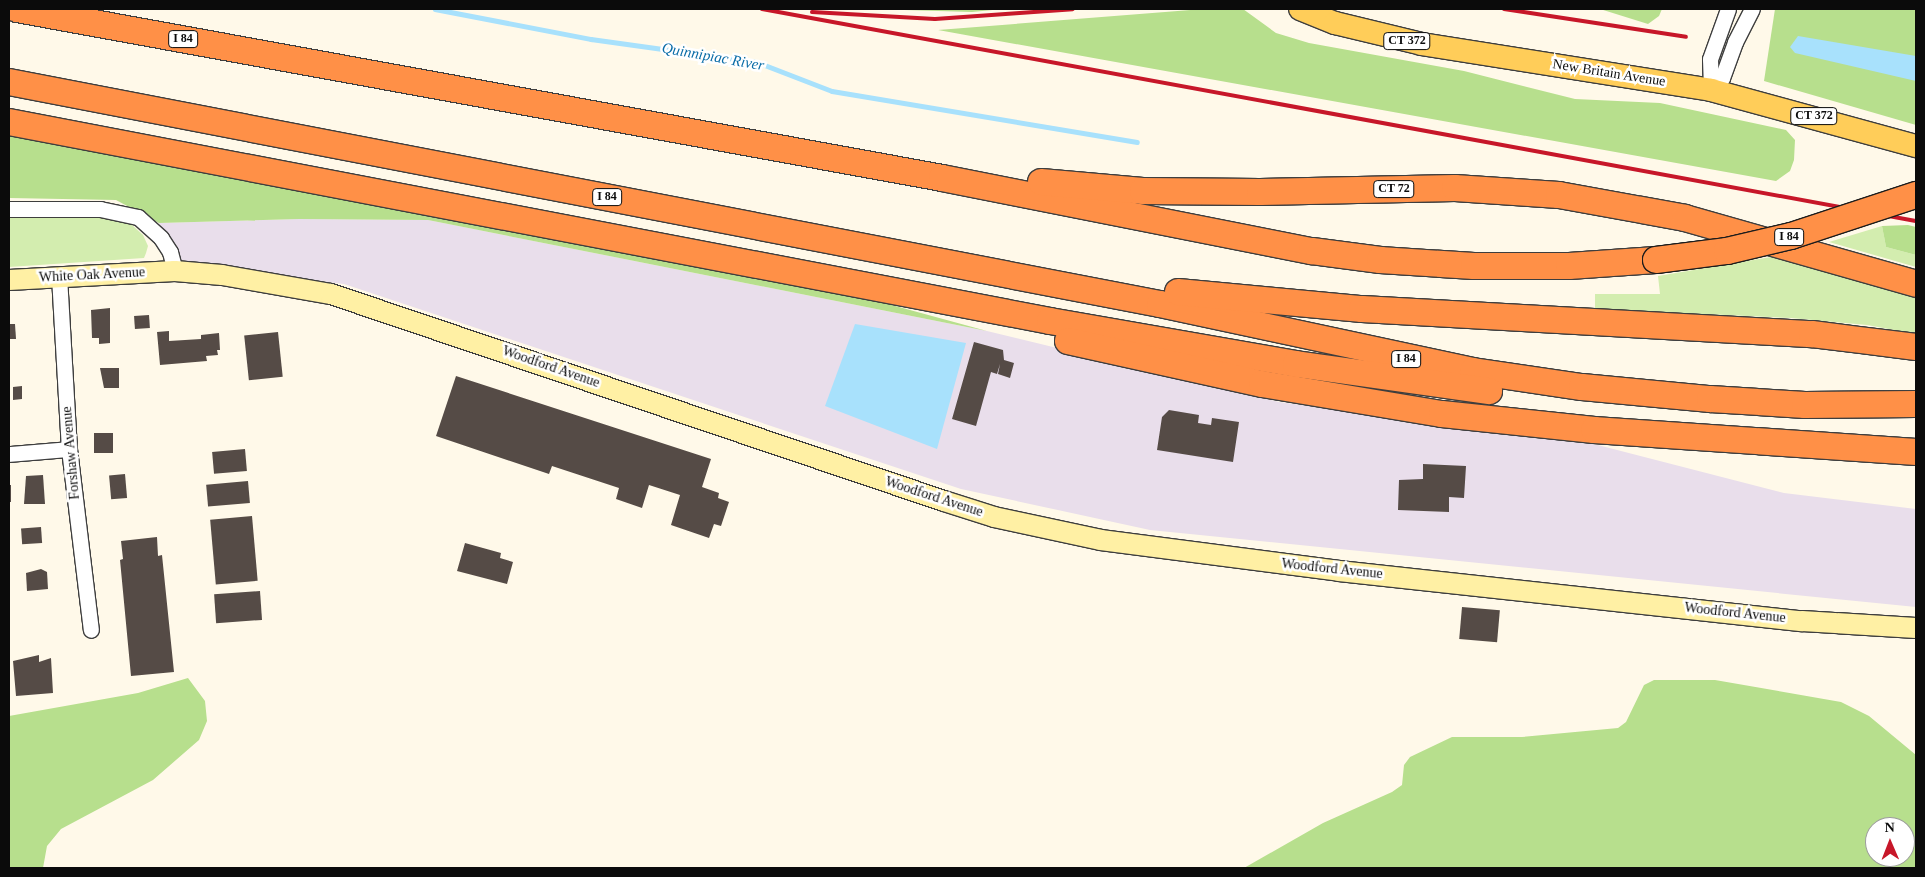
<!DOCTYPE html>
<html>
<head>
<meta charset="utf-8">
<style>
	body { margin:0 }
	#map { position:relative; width:1925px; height:877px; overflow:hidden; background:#fff9e9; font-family:Georgia,serif }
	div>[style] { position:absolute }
	.industrial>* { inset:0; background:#e9deeb }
	.green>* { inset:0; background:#d3edaf }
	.forest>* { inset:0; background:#b7df8d }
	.water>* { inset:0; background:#a8e1fc }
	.stream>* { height:4.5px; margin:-2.25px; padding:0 2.25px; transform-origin:2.25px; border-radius:2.25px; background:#a8e1fc }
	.building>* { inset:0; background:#554b46; transform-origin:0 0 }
	.roads { filter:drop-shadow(1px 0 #3e3e3e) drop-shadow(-1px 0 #3e3e3e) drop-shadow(0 1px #3e3e3e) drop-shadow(0 -1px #3e3e3e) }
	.street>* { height:15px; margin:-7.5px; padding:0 7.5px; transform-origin:7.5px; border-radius:7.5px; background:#fff }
	.secondary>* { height:20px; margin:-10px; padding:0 10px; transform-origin:10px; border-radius:10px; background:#fff0a4 }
	.primary>* { height:22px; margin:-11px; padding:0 11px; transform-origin:11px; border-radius:11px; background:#ffcd59 }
	.highway>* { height:26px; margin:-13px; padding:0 13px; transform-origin:13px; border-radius:13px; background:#ff9047 }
	.rail>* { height:4px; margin:-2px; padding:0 2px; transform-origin:2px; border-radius:2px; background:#c71729 }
	.bridges { filter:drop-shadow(1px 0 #1c1c1c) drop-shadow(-1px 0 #1c1c1c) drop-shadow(0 1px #1c1c1c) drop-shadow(0 -1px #1c1c1c) }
	.highway-bridge>* { height:26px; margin:-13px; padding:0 13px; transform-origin:13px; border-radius:13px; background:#ff9047 }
	span { translate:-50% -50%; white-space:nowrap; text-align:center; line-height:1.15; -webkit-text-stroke:5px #fff; paint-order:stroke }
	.shield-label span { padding:1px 4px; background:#fff; border:1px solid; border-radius:4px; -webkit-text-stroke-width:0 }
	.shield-label { font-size:12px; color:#0b0b0b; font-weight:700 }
	.street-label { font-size:14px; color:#0b0b0b }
	.water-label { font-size:15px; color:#0a6ca7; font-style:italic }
	.frame { position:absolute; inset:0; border:10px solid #0b0b0b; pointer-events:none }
	.north { position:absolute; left:1865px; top:817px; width:50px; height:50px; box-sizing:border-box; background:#fff; border:1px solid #9d9d9d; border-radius:50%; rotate:359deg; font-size:14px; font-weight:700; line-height:20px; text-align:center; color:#0b0b0b }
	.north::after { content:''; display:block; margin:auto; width:18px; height:22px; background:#c71729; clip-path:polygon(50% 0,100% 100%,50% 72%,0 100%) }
</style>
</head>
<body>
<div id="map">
	<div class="industrial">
		<i style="clip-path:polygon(299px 219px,428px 220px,987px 331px,1279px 402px,1590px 443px,1784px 493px,1916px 509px,1916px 607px,1150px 530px,961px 489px,344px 284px,180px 265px,159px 223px)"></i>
	</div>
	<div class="green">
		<i style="clip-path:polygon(9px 216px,117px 218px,132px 225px,143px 235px,148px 246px,146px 253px,144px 258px,9px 267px)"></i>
		<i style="clip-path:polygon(1882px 226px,1886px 247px,1916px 255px,1916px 267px,1829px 242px)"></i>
		<i style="clip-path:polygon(1783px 255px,1916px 298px,1916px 334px,1867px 325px,1791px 318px,1595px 309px,1595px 294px,1660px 294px,1658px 276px)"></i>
	</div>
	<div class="forest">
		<i style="clip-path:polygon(870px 9px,1003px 9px,972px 12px)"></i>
		<i style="clip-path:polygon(1203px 9px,1243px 9px,1276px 33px,1309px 43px,1464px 71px,1575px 99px,1660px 103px,1786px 130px,1795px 140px,1794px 160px,1790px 171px,1776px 181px,938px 30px)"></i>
		<i style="clip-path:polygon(1600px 9px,1662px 9px,1659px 16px,1648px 24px)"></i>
		<i style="clip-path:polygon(1775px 9px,1916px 9px,1916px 125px,1764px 81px)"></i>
		<i style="clip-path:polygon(9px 135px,855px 295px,987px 331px,428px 220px,299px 219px,159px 223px,116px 200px,9px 198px)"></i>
		<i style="clip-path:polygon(1908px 225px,1916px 227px,1916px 255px,1886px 247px,1882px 226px)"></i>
		<i style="clip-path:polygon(188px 678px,205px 701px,207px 721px,199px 740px,153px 780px,61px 829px,47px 846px,43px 868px,9px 868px,9px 716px,138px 693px)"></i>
		<i style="clip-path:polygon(evenodd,1654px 680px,1715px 680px,1841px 702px,1869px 716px,1916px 755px,1916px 868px,1244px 868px,1323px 823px,1392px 792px,1402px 785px,1404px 765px,1410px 757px,1452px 737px,1522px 737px,1618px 728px,1626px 722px,1644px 685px,1654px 680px,1875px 827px,1905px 827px,1905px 857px,1875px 857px,1875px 827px)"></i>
	</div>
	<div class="water">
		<i style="clip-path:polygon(1798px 36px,1916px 56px,1916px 81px,1795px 53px,1790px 47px)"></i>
		<i style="clip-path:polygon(855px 324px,966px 343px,937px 449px,825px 406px)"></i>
	</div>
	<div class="stream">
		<i style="left:435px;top:9px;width:159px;rotate:10.9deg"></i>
		<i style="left:591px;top:39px;width:168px;rotate:7.9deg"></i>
		<i style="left:757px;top:62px;width:80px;rotate:21.1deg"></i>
		<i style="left:832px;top:91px;width:309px;rotate:9.5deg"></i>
	</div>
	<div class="building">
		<i style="clip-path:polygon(110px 308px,110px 343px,99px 344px,99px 338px,92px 338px,91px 310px)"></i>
		<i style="left:149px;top:315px;width:13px;height:15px;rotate:86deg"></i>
		<i style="clip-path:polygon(9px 324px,15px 324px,16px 339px,9px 339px)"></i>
		<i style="clip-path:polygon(169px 331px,169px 341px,201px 339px,201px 335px,219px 333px,220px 350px,217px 350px,218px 355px,206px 356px,207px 361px,160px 365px,157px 332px)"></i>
		<i style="left:278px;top:332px;width:45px;height:34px;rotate:84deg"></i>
		<i style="clip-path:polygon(974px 342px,1003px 350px,1004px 360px,1014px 363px,1010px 378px,998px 374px,1000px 364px,997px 374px,991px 372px,976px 426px,952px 419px)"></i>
		<i style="clip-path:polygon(100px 368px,119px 368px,119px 388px,104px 388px)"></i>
		<i style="clip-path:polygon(456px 376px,711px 459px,702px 487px,719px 493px,718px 498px,729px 502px,721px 526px,714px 524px,709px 538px,671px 525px,680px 495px,649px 485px,642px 508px,616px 499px,619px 488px,552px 466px,549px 474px,436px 436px)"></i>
		<i style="clip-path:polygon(22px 386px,22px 399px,13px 400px,13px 387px)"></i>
		<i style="clip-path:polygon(1169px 410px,1199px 415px,1198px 423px,1211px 425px,1212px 418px,1239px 422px,1233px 462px,1157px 450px,1162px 417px)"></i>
		<i style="left:94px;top:433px;width:19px;height:20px"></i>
		<i style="left:245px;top:449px;width:22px;height:33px;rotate:85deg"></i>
		<i style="clip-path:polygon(1423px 464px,1466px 466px,1464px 498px,1449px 497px,1449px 512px,1398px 510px,1399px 480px,1423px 479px)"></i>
		<i style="left:125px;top:474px;width:24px;height:16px;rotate:85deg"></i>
		<i style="clip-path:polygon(43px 475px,45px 504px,24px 504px,26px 476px)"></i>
		<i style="left:248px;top:481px;width:22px;height:42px;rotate:85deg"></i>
		<i style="left:9px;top:485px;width:2px;height:17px"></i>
		<i style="left:252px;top:516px;width:65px;height:42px;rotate:85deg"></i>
		<i style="left:41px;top:527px;width:16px;height:20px;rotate:86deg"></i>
		<i style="clip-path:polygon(157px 537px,158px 556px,162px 555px,174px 672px,131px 676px,120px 560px,123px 559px,121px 541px)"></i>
		<i style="clip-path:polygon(465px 543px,501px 553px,500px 558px,513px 562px,507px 584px,457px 571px)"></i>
		<i style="clip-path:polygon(41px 569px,47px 572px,48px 589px,27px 591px,26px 573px)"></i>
		<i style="left:260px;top:591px;width:29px;height:46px;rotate:86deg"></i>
		<i style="left:1462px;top:607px;width:38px;height:32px;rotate:5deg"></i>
		<i style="clip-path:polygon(39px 655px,39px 662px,51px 658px,53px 693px,16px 696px,13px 661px)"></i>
	</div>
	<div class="roads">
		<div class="street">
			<i style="left:1728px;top:9px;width:53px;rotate:109.8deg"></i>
			<i style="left:1710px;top:59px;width:31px;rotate:88deg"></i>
			<i style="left:1711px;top:90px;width:16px;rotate:-47deg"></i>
			<i style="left:1722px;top:78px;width:38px;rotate:-70deg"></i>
			<i style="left:1735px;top:42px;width:37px;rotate:-63deg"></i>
			<i style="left:9px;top:209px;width:91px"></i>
			<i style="left:100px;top:209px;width:39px;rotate:12deg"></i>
			<i style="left:138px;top:217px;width:31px;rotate:42deg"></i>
			<i style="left:161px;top:238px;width:17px;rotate:57deg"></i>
			<i style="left:170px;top:252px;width:20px;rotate:75deg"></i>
			<i style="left:59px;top:276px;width:173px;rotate:86.7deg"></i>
			<i style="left:69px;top:449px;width:182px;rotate:83.1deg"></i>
			<i style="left:9px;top:454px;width:60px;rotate:-4.8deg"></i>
		</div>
		<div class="secondary">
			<i style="left:9px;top:280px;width:166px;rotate:-3.1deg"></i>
			<i style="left:175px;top:271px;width:47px;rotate:4.9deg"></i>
			<i style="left:222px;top:275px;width:111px;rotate:9.9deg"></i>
			<i style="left:331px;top:294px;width:647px;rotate:18.66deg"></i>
			<i style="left:944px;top:501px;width:52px;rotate:17.7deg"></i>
			<i style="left:994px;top:517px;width:109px;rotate:12.1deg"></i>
			<i style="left:1101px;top:540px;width:240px;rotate:7.4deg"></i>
			<i style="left:1339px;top:571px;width:466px;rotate:6.2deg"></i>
			<i style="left:1802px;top:621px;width:114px;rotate:3.5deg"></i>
		</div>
		<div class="primary">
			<i style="left:1300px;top:9px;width:38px;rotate:22deg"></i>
			<i style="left:1335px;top:23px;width:89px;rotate:13.6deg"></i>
			<i style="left:1422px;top:44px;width:293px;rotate:9deg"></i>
			<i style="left:1711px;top:90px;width:213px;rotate:15.3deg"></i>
		</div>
		<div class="highway">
			<i style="left:17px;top:9px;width:940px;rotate:10.35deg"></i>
			<i style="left:942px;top:178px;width:377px;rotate:11.2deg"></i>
			<i style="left:1312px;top:251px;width:69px;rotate:7.5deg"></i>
			<i style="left:1380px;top:260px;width:94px;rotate:3.7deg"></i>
			<i style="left:1474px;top:266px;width:95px"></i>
			<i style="left:1569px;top:266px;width:87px;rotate:-3.9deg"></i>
			<i style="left:9px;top:82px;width:1172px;rotate:10.92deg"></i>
			<i style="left:1160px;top:304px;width:320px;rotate:12.1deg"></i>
			<i style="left:1473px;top:371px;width:110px;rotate:8.4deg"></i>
			<i style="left:1582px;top:387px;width:129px;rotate:5.4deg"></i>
			<i style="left:1710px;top:399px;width:95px;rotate:3.6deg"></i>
			<i style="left:1805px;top:405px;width:111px;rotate:-0.5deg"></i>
			<i style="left:9px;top:122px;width:1060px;rotate:10.82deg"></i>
			<i style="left:1050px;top:321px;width:250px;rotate:9.9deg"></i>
			<i style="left:1296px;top:364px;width:195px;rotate:8deg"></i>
			<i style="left:1041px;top:182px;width:102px;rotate:5deg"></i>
			<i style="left:1143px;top:191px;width:117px;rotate:0.5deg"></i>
			<i style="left:1260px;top:192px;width:195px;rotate:-1.2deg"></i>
			<i style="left:1455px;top:188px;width:104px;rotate:3.9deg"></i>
			<i style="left:1559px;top:195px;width:128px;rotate:10.3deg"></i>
			<i style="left:1685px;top:218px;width:240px;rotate:15.9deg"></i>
			<i style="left:1178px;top:292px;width:185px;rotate:5.3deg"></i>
			<i style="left:1362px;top:309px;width:451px;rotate:3.2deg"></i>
			<i style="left:1812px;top:334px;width:105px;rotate:7.1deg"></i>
			<i style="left:1068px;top:341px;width:199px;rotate:12.5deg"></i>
			<i style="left:1262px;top:384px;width:182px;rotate:9.5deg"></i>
			<i style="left:1442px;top:414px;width:153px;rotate:6deg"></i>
			<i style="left:1594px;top:430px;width:323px;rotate:3.9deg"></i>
		</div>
	</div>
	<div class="rail">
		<i style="left:762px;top:9px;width:1173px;rotate:10.41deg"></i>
		<i style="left:1504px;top:9px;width:184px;rotate:8.7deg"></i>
		<i style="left:812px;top:12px;width:123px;rotate:3.3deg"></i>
		<i style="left:935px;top:19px;width:138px;rotate:-4.1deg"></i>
	</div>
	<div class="bridges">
		<div class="highway-bridge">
			<i style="left:1656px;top:260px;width:72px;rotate:-7.2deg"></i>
			<i style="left:1727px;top:251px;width:66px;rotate:-13.2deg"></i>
			<i style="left:1791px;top:236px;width:132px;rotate:-18.2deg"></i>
		</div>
	</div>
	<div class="shield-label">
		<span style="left:183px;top:39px">I 84</span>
		<span style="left:1407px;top:41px">CT 372</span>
		<span style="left:1814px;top:116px">CT 372</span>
		<span style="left:1394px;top:189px">CT 72</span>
		<span style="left:607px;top:197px">I 84</span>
		<span style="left:1789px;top:237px">I 84</span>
		<span style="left:1406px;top:359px">I 84</span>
	</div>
	<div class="street-label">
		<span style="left:1609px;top:73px;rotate:9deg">New Britain Avenue</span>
		<span style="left:92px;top:275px;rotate:-3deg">White Oak Avenue</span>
		<span style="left:551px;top:367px;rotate:19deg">Woodford Avenue</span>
		<span style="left:71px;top:453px;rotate:-95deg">Forshaw Avenue</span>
		<span style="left:934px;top:497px;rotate:18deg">Woodford Avenue</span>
		<span style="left:1332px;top:569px;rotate:6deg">Woodford Avenue</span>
		<span style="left:1735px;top:613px;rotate:6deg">Woodford Avenue</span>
	</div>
	<div class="water-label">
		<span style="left:713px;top:57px;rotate:10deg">Quinnipiac River</span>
	</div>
	<div class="frame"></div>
	<div class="north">N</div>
</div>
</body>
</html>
